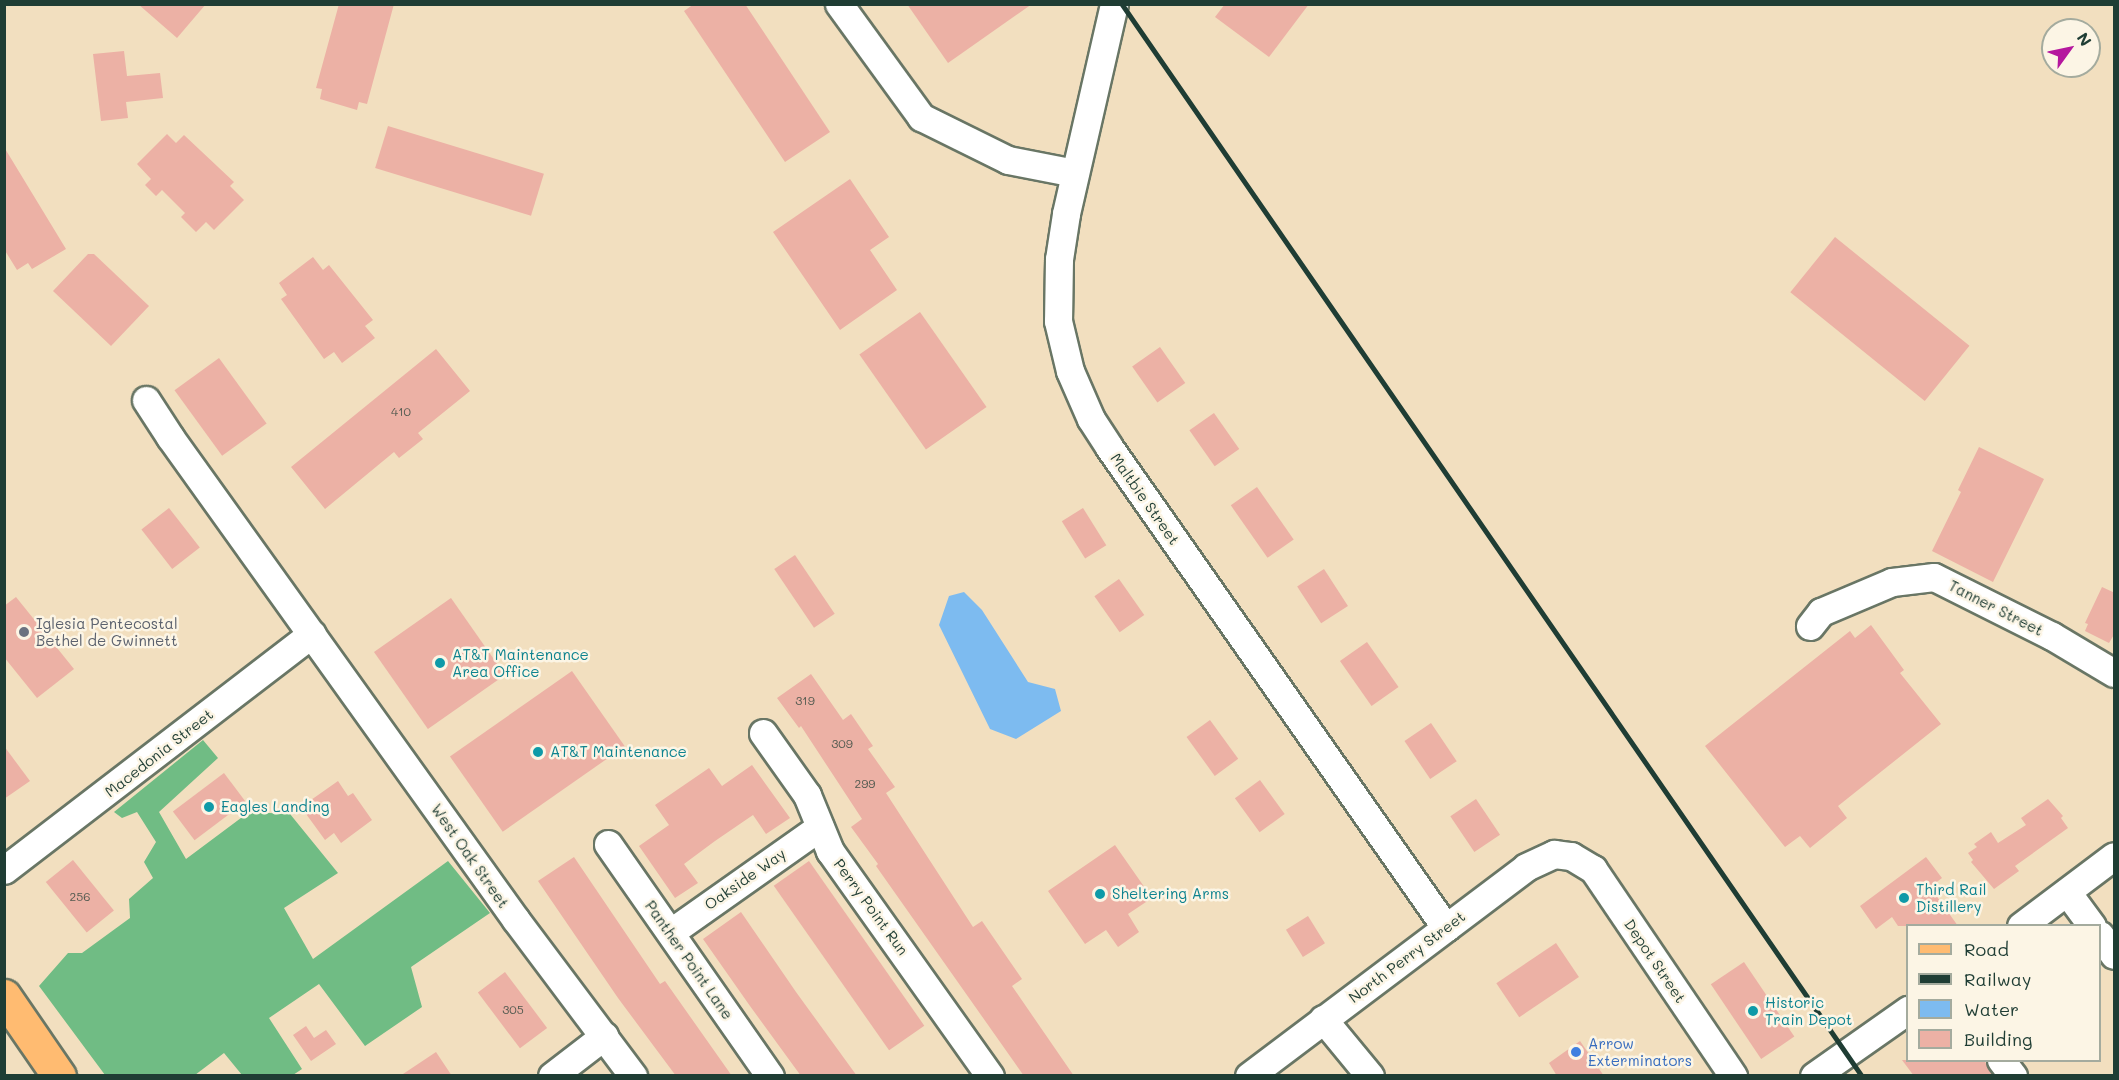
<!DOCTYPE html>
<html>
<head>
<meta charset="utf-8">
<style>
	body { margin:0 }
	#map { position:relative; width:2119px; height:1080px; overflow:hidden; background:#f2dfbf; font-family:Mali,sans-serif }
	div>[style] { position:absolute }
	.forest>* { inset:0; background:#70bc84 }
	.water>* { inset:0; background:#7dbbf0 }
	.building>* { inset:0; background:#ecb1a5; transform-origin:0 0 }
	.roads { filter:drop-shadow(2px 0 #697665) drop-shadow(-2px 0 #697665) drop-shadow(0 2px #697665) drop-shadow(0 -2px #697665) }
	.minor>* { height:27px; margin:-13.5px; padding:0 13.5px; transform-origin:13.5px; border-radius:13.5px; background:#fff }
	.major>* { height:33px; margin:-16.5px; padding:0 16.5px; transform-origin:16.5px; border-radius:16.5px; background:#ffbb71 }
	.rail>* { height:4.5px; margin:-2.25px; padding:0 2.25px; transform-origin:2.25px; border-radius:2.25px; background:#1f3d34 }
	.dots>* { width:16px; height:16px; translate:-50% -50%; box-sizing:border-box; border:3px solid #fcf5e5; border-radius:50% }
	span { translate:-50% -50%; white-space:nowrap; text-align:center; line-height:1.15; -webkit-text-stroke:5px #fcf5e5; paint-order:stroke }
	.number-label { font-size:12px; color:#525a50 }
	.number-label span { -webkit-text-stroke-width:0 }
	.street-label { font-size:15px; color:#1f3d34 }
	.worship-label { font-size:15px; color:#5b616d }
	.left { translate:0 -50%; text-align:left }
	.culture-label { font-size:15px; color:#0d838f }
	.shop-label { font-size:15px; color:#366cbe }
	.frame { position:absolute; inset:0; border:6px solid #1f3d34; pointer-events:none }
	.legend { position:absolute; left:1906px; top:924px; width:195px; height:138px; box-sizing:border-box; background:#fcf5e5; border:2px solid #a4ab9e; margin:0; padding:8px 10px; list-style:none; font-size:18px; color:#1f3d34 }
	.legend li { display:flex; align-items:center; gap:12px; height:30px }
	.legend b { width:30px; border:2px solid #a4ab9e }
	.north { position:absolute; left:2041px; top:18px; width:60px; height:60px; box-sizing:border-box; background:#fcf5e5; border:2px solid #a4ab9e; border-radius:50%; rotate:57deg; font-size:16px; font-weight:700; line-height:24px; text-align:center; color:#1f3d34 }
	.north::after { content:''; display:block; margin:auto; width:21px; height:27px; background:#b5179e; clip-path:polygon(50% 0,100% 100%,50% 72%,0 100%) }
</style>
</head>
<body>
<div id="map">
	<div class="forest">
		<i style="clip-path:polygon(203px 740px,218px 758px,159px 812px,186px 859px,249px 812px,290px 814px,338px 873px,284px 908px,313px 959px,448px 861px,490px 913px,411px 967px,422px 1007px,365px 1046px,319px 984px,269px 1018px,302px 1069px,293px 1075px,242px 1075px,224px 1053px,195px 1075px,105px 1075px,39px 986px,68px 953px,82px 953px,130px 918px,129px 899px,153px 878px,144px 862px,156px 842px,137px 812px,122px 818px,114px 812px)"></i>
	</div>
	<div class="water">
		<i style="clip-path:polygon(964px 592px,982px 610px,1028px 682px,1055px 689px,1061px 711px,1016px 739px,990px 729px,939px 625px,949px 596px)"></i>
	</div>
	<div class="building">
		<i style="clip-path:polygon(138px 4px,206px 4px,177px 38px)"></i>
		<i style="clip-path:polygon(339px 4px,394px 4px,367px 104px,359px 102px,357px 110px,320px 99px,322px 89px,316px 88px)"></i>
		<i style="clip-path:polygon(694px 4px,745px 4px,830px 132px,785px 162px,684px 11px)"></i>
		<i style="clip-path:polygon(907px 4px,1032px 4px,948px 63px)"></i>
		<i style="clip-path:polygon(1225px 4px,1309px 4px,1269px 57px,1215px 17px)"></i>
		<i style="clip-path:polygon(124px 51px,127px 76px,160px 73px,163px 98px,126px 102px,128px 118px,101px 121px,93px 54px)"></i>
		<i style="left:388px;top:126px;width:163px;height:44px;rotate:17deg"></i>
		<i style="clip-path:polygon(167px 134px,176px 143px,184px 135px,234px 182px,230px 186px,244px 200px,214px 230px,206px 222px,196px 232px,181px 217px,185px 213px,162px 190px,156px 196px,145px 185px,151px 179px,137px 164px)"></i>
		<i style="clip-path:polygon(4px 147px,66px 249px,32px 269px,28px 263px,17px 270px,4px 249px)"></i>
		<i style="clip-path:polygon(850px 179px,889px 237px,870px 250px,897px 290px,840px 330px,773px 232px)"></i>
		<i style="left:1835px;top:237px;width:173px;height:71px;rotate:39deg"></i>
		<i style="clip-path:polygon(88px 254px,94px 254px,149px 306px,111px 346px,53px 291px)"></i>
		<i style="clip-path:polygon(313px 257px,323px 270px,329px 265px,373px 320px,365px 326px,375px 338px,342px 363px,334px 352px,324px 359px,281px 299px,287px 295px,279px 283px)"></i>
		<i style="left:920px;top:312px;width:116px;height:74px;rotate:55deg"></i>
		<i style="left:1160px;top:347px;width:44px;height:34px;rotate:55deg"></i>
		<i style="clip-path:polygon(436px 349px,470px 391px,418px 433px,423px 439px,399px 458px,394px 452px,325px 509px,291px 467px)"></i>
		<i style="left:219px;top:358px;width:81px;height:55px;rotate:54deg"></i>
		<i style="left:1214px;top:413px;width:44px;height:30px;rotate:55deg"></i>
		<i style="clip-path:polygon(1979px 447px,2044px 479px,1993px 582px,1932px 551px,1961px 492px,1958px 490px)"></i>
		<i style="left:1257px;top:487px;width:64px;height:32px;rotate:55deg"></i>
		<i style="left:169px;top:508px;width:50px;height:35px;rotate:52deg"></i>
		<i style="left:1083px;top:508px;width:44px;height:25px;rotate:58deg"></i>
		<i style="left:795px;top:555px;width:71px;height:25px;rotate:56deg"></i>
		<i style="left:1324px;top:569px;width:44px;height:32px;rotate:57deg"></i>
		<i style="left:1119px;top:579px;width:44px;height:30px;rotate:55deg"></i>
		<i style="clip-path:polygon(2102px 587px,2115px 593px,2115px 633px,2109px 643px,2085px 631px,2088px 624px,2085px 623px)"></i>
		<i style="clip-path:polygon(16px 597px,74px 669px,37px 698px,4px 657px,4px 606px)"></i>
		<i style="left:451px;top:598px;width:94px;height:94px;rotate:55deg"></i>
		<i style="clip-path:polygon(1871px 625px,1904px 670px,1900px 673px,1941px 724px,1838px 806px,1847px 818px,1810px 848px,1800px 836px,1785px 847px,1705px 746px,1850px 631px,1855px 638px)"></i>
		<i style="left:1367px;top:642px;width:55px;height:33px;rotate:55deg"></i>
		<i style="left:572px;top:671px;width:92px;height:149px;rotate:55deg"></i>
		<i style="clip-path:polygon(811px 674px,843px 720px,851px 714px,873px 746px,868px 749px,895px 787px,886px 793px,973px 927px,982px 921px,1022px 979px,1012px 986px,1074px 1076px,1024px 1076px,876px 866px,878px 864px,851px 827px,862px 819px,801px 726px,799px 728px,777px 698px)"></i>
		<i style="left:1210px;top:720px;width:48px;height:29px;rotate:54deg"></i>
		<i style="left:1431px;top:723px;width:46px;height:32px;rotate:56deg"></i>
		<i style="clip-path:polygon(4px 746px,30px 781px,4px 799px)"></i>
		<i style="clip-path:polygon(752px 765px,790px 818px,766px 834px,753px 815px,715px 841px,684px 864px,698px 883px,675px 898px,639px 846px,669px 825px,655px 805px,709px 768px,722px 786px)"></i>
		<i style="left:224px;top:773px;width:36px;height:64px;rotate:53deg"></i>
		<i style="left:1260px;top:780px;width:42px;height:31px;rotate:54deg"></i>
		<i style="clip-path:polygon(338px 781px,348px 796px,353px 793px,372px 820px,341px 843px,334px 833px,325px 840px,301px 807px)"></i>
		<i style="left:1476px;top:799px;width:43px;height:31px;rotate:56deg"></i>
		<i style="clip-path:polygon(2048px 799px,2063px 816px,2061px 818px,2068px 828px,2015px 866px,2019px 871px,1994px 889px,1971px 862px,1973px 860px,1968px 853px,1977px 847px,1974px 844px,1991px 832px,1998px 843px,2026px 825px,2021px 818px)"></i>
		<i style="clip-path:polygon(1115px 845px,1152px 898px,1128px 914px,1139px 932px,1118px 947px,1106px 930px,1085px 944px,1048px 891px)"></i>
		<i style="clip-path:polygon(574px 857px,660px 984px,665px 981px,732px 1076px,676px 1076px,618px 998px,538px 881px)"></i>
		<i style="clip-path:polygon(1926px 857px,1942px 878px,1930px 887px,1958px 926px,1898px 926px,1892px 917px,1876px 929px,1860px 906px)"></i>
		<i style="left:73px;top:860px;width:65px;height:35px;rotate:51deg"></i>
		<i style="left:809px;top:861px;width:201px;height:43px;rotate:55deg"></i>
		<i style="clip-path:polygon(741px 912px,796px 992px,857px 1076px,801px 1076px,750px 1006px,703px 939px)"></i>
		<i style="left:1308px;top:916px;width:32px;height:26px;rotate:58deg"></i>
		<i style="left:1556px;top:943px;width:41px;height:72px;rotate:56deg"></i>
		<i style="left:1744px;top:962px;width:90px;height:40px;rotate:56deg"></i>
		<i style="left:505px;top:972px;width:70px;height:34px;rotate:53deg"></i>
		<i style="clip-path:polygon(306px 1026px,314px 1038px,326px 1030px,336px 1044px,311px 1061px,293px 1035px)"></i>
		<i style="clip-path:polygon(1580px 1041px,1604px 1076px,1557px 1076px,1549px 1063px)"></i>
		<i style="clip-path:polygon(436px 1052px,452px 1076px,400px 1076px)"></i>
		<i style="clip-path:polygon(1902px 1060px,1984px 1060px,1993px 1076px,1914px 1076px)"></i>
	</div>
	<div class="roads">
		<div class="minor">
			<i style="left:839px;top:4px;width:140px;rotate:54deg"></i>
			<i style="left:921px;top:117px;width:97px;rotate:26.3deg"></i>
			<i style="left:1008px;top:160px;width:68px;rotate:11deg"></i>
			<i style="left:1114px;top:4px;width:215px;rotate:102.9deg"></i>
			<i style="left:1066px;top:214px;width:46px;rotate:98.8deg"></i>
			<i style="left:1059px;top:259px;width:62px;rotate:90.9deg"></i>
			<i style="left:1058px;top:321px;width:51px;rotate:76.5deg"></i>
			<i style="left:1070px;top:371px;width:52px;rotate:66.4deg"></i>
			<i style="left:1091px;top:419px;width:33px;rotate:57deg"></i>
			<i style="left:1109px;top:447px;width:587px;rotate:54.98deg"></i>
			<i style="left:146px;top:400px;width:44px;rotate:57deg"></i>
			<i style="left:170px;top:437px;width:594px;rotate:54.38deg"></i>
			<i style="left:516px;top:920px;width:195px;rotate:53.1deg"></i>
			<i style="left:1810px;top:626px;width:18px;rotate:-52deg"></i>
			<i style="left:1821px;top:612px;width:77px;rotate:-22.9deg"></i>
			<i style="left:1892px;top:582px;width:42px;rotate:-6.8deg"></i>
			<i style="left:1934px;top:577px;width:132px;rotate:26.6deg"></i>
			<i style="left:2052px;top:636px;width:72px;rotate:30.8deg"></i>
			<i style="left:763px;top:733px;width:76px;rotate:54.6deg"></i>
			<i style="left:807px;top:795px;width:61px;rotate:67.7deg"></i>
			<i style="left:830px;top:851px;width:276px;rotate:54.6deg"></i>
			<i style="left:608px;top:844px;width:283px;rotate:55.1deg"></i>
			<i style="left:4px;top:870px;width:388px;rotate:-37.5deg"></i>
			<i style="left:2067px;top:892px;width:42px;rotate:53.7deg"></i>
			<i style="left:2021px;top:926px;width:116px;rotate:-37deg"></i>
			<i style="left:671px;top:932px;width:182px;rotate:-35.2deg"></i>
			<i style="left:2100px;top:935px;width:24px;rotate:55deg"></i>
			<i style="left:1323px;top:1019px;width:74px;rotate:50.5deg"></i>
			<i style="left:2001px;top:1060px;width:20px;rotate:53deg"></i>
			<i style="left:552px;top:1076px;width:66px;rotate:-37.6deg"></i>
			<i style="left:1249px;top:1076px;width:347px;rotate:-37deg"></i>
			<i style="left:1526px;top:867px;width:31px;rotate:-25deg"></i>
			<i style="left:1554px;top:854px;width:17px;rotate:7deg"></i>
			<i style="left:1571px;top:856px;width:26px;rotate:31deg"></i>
			<i style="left:1593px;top:869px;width:250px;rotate:55.9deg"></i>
			<i style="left:1814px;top:1076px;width:115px;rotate:-35.1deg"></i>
		</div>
		<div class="major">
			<i style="left:4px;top:996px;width:97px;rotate:55.5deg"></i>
		</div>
	</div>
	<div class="rail">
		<i style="left:1122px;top:4px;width:1303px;rotate:55.38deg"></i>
	</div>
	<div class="dots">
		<i style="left:24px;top:632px;background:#6b7280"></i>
		<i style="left:440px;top:663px;background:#0f9aa8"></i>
		<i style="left:538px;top:752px;background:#0f9aa8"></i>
		<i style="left:209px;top:807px;background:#0f9aa8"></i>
		<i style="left:1100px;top:894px;background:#0f9aa8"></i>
		<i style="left:1904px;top:898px;background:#0f9aa8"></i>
		<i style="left:1753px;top:1011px;background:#0f9aa8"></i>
		<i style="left:1576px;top:1052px;background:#3f7fe0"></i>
	</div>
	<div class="number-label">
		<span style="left:401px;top:412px">410</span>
		<span style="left:805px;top:701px">319</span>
		<span style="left:842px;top:744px">309</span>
		<span style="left:865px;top:784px">299</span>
		<span style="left:80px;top:897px">256</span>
		<span style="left:513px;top:1010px">305</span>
	</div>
	<div class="street-label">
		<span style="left:1145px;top:499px;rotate:55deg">Maltbie Street</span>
		<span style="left:1996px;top:608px;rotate:27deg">Tanner Street</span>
		<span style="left:159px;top:753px;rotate:-38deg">Macedonia Street</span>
		<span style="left:470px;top:856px;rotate:55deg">West Oak Street</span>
		<span style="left:745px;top:879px;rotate:-35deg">Oakside Way</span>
		<span style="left:871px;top:907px;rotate:54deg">Perry Point Run</span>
		<span style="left:1407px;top:957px;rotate:-37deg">North Perry Street</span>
		<span style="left:689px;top:960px;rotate:55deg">Panther Point Lane</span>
		<span style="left:1655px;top:961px;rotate:56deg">Depot Street</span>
	</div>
	<div class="worship-label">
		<span class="left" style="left:36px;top:632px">Iglesia Pentecostal<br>Bethel de Gwinnett</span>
	</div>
	<div class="culture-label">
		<span class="left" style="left:452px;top:663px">AT&amp;T Maintenance<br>Area Office</span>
		<span class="left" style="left:550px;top:752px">AT&amp;T Maintenance</span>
		<span class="left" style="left:221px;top:807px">Eagles Landing</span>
		<span class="left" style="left:1916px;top:898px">Third Rail<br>Distillery</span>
		<span class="left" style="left:1112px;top:894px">Sheltering Arms</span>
		<span class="left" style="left:1765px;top:1011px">Historic<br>Train Depot</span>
	</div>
	<div class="shop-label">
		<span class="left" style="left:1588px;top:1052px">Arrow<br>Exterminators</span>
	</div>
	<div class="frame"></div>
	<ul class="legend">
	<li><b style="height:8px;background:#ffbb71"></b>Road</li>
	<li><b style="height:8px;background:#1f3d34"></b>Railway</li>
	<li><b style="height:16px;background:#7dbbf0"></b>Water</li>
	<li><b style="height:16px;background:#ecb1a5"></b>Building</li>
	</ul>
	<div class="north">N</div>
</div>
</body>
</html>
